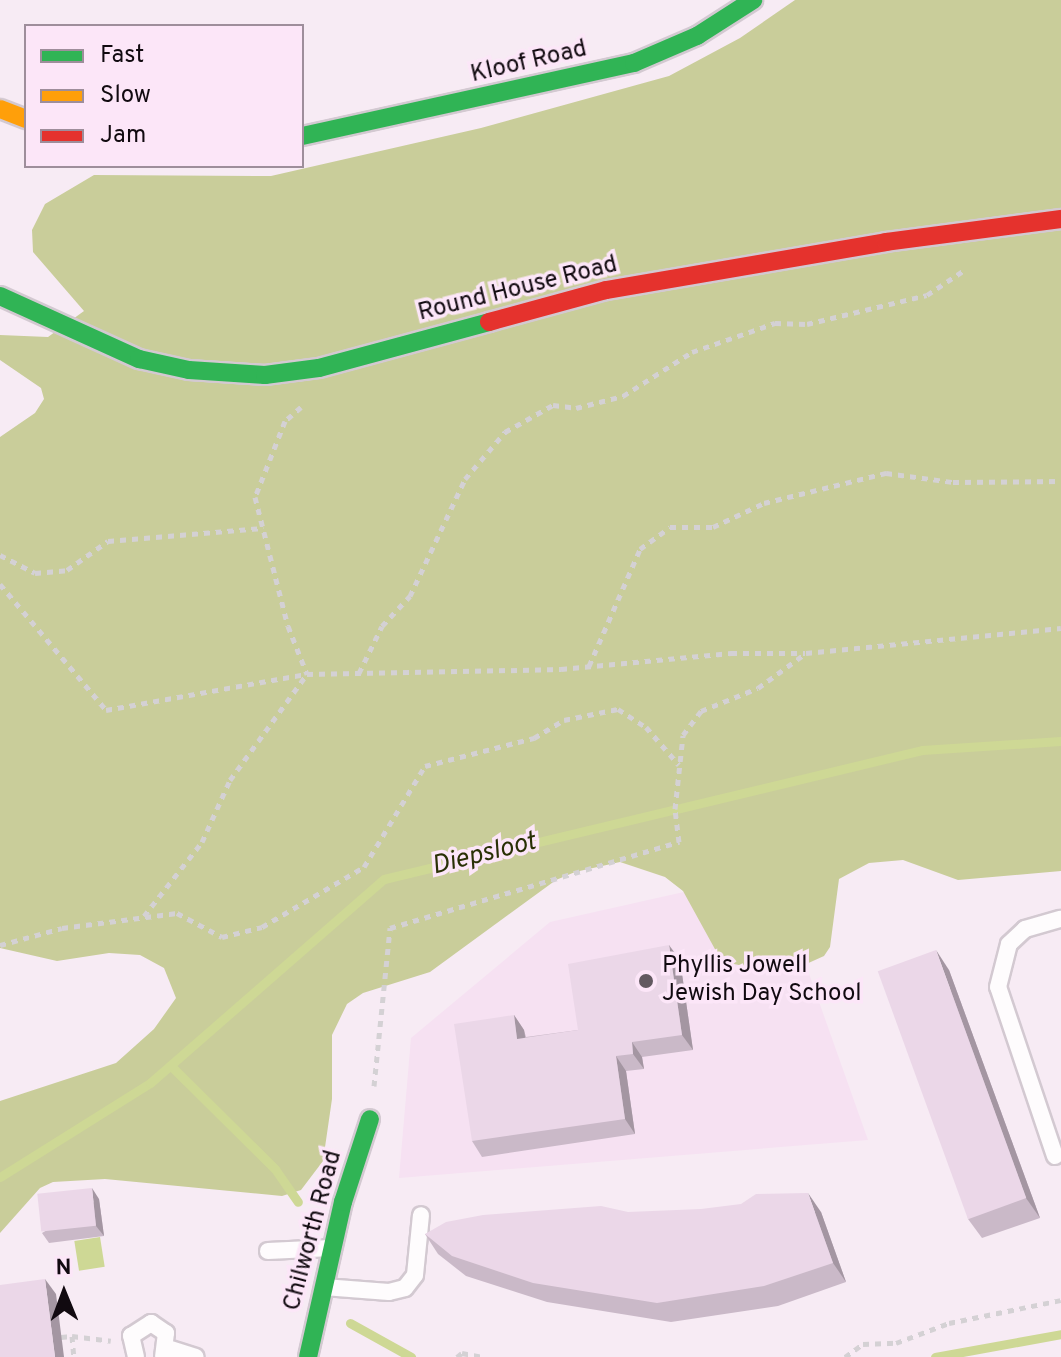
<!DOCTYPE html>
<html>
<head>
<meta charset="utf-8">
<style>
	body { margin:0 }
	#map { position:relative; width:1061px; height:1357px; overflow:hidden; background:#f7ebf4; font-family:Overpass,sans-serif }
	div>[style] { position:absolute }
	.built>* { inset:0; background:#f6e1f2 }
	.forest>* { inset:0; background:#c9cd9a }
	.water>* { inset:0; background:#ced895; transform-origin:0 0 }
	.stream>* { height:9px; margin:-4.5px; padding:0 4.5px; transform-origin:4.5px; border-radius:4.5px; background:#ced895 }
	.path>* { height:5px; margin-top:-2.5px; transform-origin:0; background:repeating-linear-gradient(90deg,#d4d1d4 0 6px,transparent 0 12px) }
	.roads { filter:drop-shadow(2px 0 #d3c9d1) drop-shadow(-2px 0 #d3c9d1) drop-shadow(0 2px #d3c9d1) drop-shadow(0 -2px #d3c9d1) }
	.lane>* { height:16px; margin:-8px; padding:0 8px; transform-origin:8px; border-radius:8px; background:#fefcfd }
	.fast>* { height:18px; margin:-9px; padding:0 9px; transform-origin:9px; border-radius:9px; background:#30b455 }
	.slow>* { height:18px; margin:-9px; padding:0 9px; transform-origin:9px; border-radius:9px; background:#ff9f0a }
	.jam>* { height:18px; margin:-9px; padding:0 9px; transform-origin:9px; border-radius:9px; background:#e5322d }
	.wall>* { inset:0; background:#cab9c8 }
	.shaded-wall>* { inset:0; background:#a496a2 }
	.building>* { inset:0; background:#ebd7e8; transform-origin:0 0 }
	.dots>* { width:22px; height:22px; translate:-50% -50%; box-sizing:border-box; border:4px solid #fce6f8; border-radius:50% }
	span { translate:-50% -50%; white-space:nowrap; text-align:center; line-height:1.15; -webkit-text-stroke:7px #fce6f8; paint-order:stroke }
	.street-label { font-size:24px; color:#110a10 }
	.poi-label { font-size:24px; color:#110a10 }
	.left { translate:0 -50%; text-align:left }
	.water-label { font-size:26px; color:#293005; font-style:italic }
	.legend { position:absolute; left:24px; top:24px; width:280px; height:144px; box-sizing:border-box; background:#fce6f8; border:2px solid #9e8e9b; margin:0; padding:10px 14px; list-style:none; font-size:24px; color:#110a10 }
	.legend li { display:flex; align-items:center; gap:16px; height:40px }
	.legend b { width:40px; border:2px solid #9e8e9b }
	.north { position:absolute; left:24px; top:1253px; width:80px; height:80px; -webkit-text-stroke:6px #fce6f8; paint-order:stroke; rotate:359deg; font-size:22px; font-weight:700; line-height:32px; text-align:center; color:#110a10 }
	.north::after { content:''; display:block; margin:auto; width:28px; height:36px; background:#110a10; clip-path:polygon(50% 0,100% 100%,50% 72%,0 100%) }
</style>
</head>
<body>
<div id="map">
	<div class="built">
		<i style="clip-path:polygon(773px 872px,868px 1140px,399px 1178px,411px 1038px,550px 922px)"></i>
	</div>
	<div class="forest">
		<i style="clip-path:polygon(795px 0,1061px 0,1061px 871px,958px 880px,903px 860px,869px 863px,839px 879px,830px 947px,824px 956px,804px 965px,753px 968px,734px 964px,716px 951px,683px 891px,665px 877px,620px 862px,575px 872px,556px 880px,430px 972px,363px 993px,347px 1004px,332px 1035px,332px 1099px,323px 1161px,301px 1190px,282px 1196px,105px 1179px,53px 1182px,40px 1188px,0 1233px,0 1101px,116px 1063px,154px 1029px,176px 998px,164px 968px,140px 955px,109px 953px,57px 961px,0 948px,0 437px,35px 413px,44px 399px,41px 388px,0 360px,0 335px,48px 337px,84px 311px,33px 252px,32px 230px,45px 204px,94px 175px,271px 176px,481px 128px,669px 76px,740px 38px)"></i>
	</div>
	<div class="water">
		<i style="left:100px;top:1237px;width:30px;height:26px;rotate:81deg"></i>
	</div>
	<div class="stream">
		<i style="left:171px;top:1066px;width:146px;rotate:44.7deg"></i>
		<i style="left:275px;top:1169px;width:40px;rotate:55.1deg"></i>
		<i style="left:0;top:1177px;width:177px;rotate:-32.1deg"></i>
		<i style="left:150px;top:1083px;width:310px;rotate:-41.1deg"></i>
		<i style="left:384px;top:879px;width:553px;rotate:-13.48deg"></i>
		<i style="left:922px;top:750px;width:139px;rotate:-3.7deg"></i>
		<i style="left:350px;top:1323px;width:70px;rotate:29.1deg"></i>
		<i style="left:935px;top:1357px;width:128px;rotate:-10.3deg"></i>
	</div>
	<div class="path">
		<i style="left:301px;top:407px;width:21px;rotate:139deg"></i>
		<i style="left:285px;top:421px;width:82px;rotate:111.5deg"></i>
		<i style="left:255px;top:497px;width:133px;rotate:75.7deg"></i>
		<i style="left:288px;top:626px;width:52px;rotate:68.4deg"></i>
		<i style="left:307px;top:674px;width:254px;rotate:-1.1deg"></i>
		<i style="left:561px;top:669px;width:171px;rotate:-5.4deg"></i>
		<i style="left:731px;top:653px;width:74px"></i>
		<i style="left:0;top:555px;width:39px;rotate:27deg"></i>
		<i style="left:35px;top:573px;width:32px;rotate:-5deg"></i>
		<i style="left:67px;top:570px;width:50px;rotate:-35.3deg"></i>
		<i style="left:108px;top:541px;width:156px;rotate:-4.8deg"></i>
		<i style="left:0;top:584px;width:165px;rotate:49.9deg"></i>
		<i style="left:106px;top:710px;width:204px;rotate:-10.2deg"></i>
		<i style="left:589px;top:666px;width:128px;rotate:-66.4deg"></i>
		<i style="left:640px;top:549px;width:37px;rotate:-36deg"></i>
		<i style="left:670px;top:527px;width:43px"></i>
		<i style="left:713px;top:527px;width:56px;rotate:-25.2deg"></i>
		<i style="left:764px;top:503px;width:126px;rotate:-13.8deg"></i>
		<i style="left:886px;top:473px;width:68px;rotate:7.7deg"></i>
		<i style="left:953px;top:482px;width:108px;rotate:-0.5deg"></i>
		<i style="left:359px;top:673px;width:52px;rotate:-63.9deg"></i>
		<i style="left:382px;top:626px;width:41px;rotate:-47deg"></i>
		<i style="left:410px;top:596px;width:129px;rotate:-64.8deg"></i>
		<i style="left:465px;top:479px;width:62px;rotate:-49.6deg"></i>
		<i style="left:505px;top:432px;width:55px;rotate:-29.4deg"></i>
		<i style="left:553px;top:405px;width:23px;rotate:7deg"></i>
		<i style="left:576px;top:408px;width:49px;rotate:-14.3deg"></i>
		<i style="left:623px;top:396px;width:82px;rotate:-32.5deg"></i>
		<i style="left:692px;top:352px;width:88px;rotate:-19.3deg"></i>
		<i style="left:775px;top:323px;width:32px;rotate:2deg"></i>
		<i style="left:807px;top:324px;width:123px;rotate:-13.6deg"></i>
		<i style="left:927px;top:295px;width:47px;rotate:-33.7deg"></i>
		<i style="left:144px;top:916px;width:94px;rotate:-51.9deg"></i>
		<i style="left:202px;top:842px;width:68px;rotate:-65.7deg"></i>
		<i style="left:230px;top:780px;width:131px;rotate:-54deg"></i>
		<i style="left:0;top:945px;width:64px;rotate:-15.3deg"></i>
		<i style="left:62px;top:928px;width:116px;rotate:-7.4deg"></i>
		<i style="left:177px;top:913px;width:51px;rotate:28.1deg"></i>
		<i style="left:222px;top:937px;width:41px;rotate:-14deg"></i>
		<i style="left:262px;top:927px;width:118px;rotate:-30.5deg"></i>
		<i style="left:364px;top:867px;width:118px;rotate:-58.9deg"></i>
		<i style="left:425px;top:766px;width:113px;rotate:-14.4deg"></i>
		<i style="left:534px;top:738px;width:35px;rotate:-31deg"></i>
		<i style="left:564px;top:720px;width:55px;rotate:-11.5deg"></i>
		<i style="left:618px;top:709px;width:33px;rotate:33deg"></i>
		<i style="left:646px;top:727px;width:50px;rotate:49deg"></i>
		<i style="left:374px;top:1086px;width:159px;rotate:-84.2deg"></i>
		<i style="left:390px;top:928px;width:302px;rotate:-16.6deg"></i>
		<i style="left:679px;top:842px;width:33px;rotate:-97deg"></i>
		<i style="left:675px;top:809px;width:74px;rotate:-83.8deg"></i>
		<i style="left:683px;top:735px;width:30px;rotate:-53deg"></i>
		<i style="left:701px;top:711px;width:61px;rotate:-22deg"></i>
		<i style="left:758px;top:688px;width:59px;rotate:-36.1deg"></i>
		<i style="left:806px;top:653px;width:256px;rotate:-5.6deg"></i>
		<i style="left:72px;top:1336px;width:39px;rotate:7deg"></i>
		<i style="left:61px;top:1337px;width:11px;rotate:-5deg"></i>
		<i style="left:72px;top:1336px;width:21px;rotate:85deg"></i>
		<i style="left:457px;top:1357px;width:6px;rotate:-39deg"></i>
		<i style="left:462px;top:1353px;width:21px;rotate:11deg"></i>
		<i style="left:845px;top:1357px;width:22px;rotate:-36deg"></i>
		<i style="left:863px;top:1344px;width:33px;rotate:-2deg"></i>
		<i style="left:896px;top:1343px;width:57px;rotate:-20.7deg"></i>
		<i style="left:949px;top:1323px;width:114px;rotate:-11.6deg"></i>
	</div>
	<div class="roads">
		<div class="lane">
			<i style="left:1055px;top:1156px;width:178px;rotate:-108.6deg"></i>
			<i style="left:998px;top:987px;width:44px;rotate:-75.7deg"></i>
			<i style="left:1009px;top:944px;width:22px;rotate:-43deg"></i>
			<i style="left:1025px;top:929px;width:37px;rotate:-16deg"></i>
			<i style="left:268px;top:1251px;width:63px;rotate:-2.7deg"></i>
			<i style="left:324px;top:1287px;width:65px;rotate:4.4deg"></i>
			<i style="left:389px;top:1292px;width:16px;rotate:-14deg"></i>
			<i style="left:405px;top:1288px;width:16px;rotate:-52deg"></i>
			<i style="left:415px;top:1275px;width:60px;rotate:-84.3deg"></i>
			<i style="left:168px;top:1348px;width:29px;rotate:18deg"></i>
			<i style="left:136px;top:1357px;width:22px;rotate:-103deg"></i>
			<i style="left:131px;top:1336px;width:24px;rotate:-33deg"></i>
			<i style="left:151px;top:1323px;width:18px;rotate:34deg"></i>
			<i style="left:166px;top:1333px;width:24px;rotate:97deg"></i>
		</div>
		<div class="fast">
			<i style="left:302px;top:136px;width:340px;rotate:-12.4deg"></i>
			<i style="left:634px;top:63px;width:69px;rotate:-23.2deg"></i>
			<i style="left:697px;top:36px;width:67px;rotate:-32.7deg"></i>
			<i style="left:0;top:296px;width:153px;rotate:24.4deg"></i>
			<i style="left:139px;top:359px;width:51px;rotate:12.4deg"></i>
			<i style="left:189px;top:370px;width:76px;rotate:3.8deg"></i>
			<i style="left:265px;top:375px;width:54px;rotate:-7.4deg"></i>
			<i style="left:319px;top:368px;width:176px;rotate:-15.1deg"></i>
			<i style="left:308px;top:1357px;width:159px;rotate:-77.3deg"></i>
			<i style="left:343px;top:1202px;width:87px;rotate:-72deg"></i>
		</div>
		<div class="slow">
			<i style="left:0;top:109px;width:28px;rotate:21deg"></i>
		</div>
		<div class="jam">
			<i style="left:489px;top:322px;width:121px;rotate:-15.3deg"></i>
			<i style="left:606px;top:290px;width:284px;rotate:-9.7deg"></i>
			<i style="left:886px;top:242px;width:177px;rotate:-7.5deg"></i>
		</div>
	</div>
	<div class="wall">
		<i style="clip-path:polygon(680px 960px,693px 1050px,642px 1057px,644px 1069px,626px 1071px,635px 1134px,482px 1157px,472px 1141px,514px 1015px,524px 1030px,526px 1037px,578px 1030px)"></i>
		<i style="clip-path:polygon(949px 970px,1040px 1218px,982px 1238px,968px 1219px)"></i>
		<i style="clip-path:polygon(99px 1199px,104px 1236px,49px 1243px,42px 1233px)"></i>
		<i style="clip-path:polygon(628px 1212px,821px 1212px,846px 1282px,778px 1306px,671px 1322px,547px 1302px,466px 1276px,438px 1254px,425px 1234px)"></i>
	</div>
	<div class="shaded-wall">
		<i style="clip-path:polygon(669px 945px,680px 960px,693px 1050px,682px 1035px)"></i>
		<i style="clip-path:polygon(936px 950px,949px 970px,1040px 1218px,1026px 1198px)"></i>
		<i style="clip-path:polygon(514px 1015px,524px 1030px,528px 1054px,517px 1039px)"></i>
		<i style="clip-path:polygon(632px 1042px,642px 1057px,644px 1069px,633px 1054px)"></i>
		<i style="clip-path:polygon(616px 1056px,626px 1071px,635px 1134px,625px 1119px)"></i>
		<i style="clip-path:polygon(92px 1188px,99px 1199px,104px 1236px,96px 1226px)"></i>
		<i style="clip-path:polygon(808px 1193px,821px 1212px,846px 1282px,833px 1263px)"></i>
		<i style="clip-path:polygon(45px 1279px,56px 1294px,64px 1357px,55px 1357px)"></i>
	</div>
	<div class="building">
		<i style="clip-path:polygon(669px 945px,682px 1035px,632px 1042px,633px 1054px,616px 1056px,625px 1119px,472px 1141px,454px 1024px,514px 1015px,517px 1039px,578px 1030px,568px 964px)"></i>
		<i style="left:936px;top:950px;width:264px;height:62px;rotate:70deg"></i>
		<i style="left:92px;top:1188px;width:38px;height:55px;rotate:84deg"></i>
		<i style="clip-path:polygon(808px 1193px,833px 1263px,764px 1286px,657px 1303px,533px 1283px,452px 1256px,425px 1234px,446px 1222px,483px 1215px,601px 1206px,628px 1212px,701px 1209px,741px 1204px,756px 1194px)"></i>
		<i style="clip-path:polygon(45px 1279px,55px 1357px,0 1357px,0 1285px)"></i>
	</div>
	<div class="dots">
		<i style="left:646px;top:981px;background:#625960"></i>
	</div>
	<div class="street-label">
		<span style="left:529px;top:63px;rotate:-13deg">Kloof Road</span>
		<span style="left:518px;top:290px;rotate:-14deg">Round House Road</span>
		<span style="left:314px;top:1231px;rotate:-75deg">Chilworth Road</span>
	</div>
	<div class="poi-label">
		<span class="left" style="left:662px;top:981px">Phyllis Jowell<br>Jewish Day School</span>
	</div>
	<div class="water-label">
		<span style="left:484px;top:855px;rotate:-14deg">Diepsloot</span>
	</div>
	<ul class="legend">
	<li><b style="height:10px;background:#30b455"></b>Fast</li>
	<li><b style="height:10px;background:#ff9f0a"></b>Slow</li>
	<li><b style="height:10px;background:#e5322d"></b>Jam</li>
	</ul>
	<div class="north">N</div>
</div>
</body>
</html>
